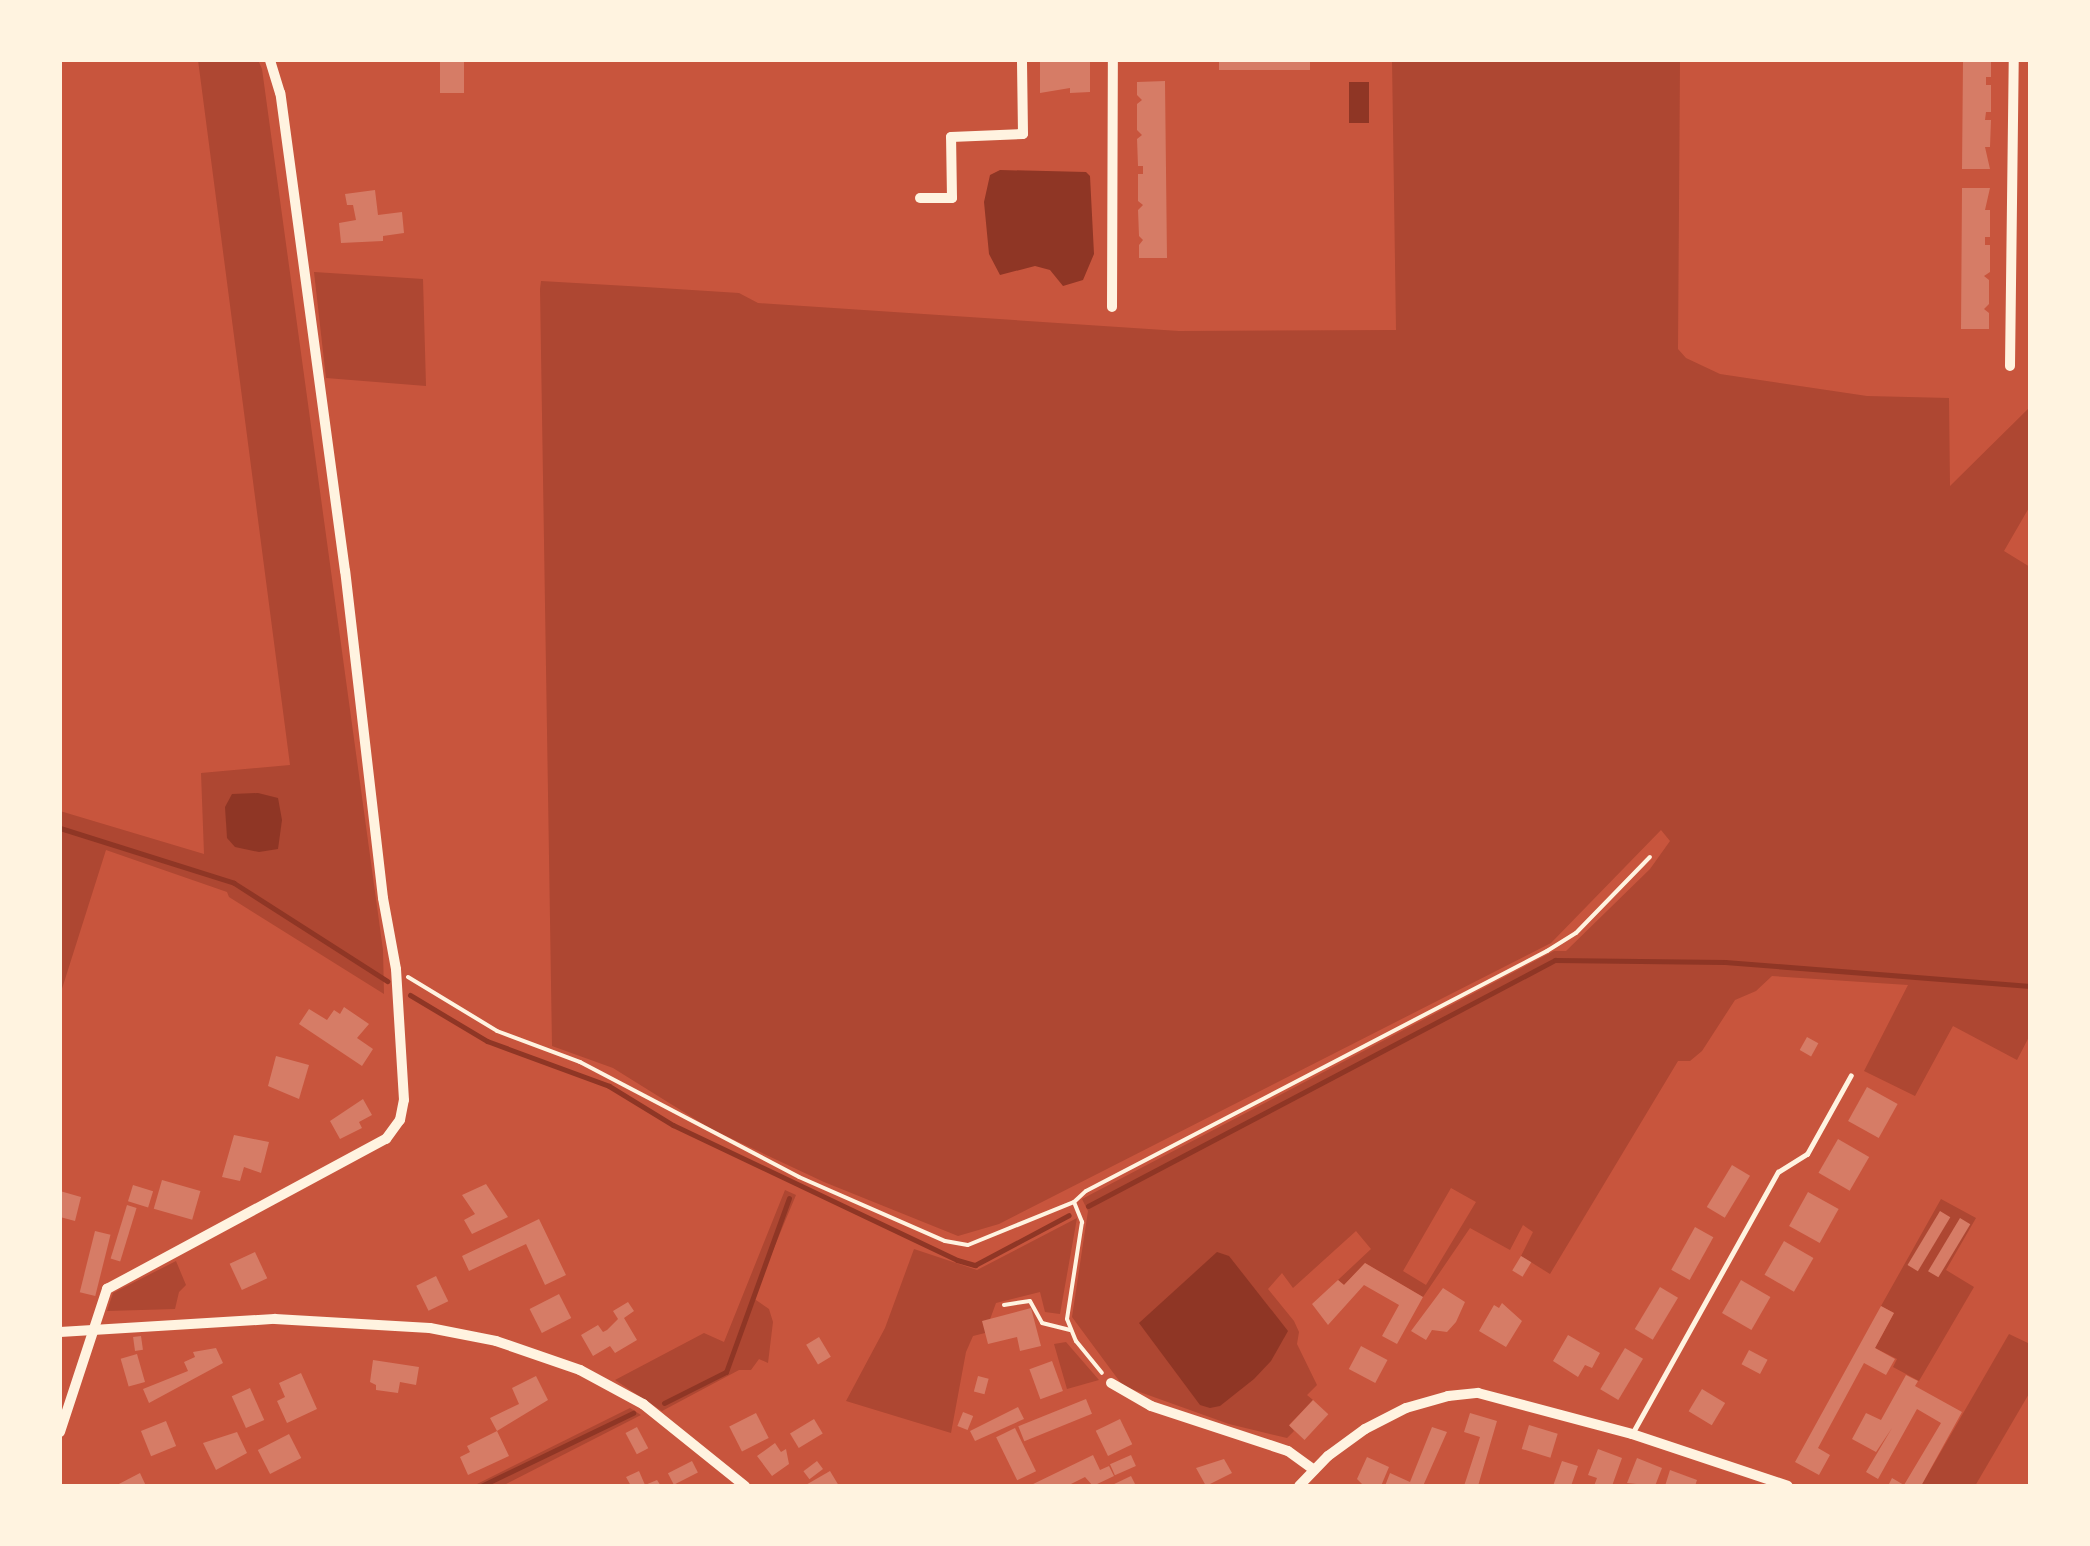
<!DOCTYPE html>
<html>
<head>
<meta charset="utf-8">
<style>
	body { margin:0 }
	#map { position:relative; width:2090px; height:1546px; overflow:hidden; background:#c8553d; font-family:Rubik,sans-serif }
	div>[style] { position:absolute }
	.green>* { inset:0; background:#ae4732 }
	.water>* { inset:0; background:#8f3625; transform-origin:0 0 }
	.stream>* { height:5px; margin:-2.5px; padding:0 2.5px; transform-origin:2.5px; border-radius:2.5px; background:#8f3625 }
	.building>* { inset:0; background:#d67c66; transform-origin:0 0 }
	.path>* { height:4px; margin:-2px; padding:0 2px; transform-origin:2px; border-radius:2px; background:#fff3e0 }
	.service>* { height:5px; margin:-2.5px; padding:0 2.5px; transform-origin:2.5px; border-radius:2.5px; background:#fff3e0 }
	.minor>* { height:10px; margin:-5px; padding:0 5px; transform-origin:5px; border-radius:5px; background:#fff3e0 }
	span { translate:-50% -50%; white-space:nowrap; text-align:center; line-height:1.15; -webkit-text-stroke:10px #fff3e0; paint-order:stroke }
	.frame { position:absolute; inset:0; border:62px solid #fff3e0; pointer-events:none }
</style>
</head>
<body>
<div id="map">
	<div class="green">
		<i style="clip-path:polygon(198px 60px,258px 60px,262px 69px,383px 950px,384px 994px,229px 897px,227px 892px,106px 850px,60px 995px,60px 811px,204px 854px,201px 773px,290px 765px)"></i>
		<i style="clip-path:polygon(evenodd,1392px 60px,1680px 60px,1678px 349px,1686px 358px,1720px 374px,1867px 396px,1949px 398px,1950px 486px,2030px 407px,2030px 506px,2004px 551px,2030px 567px,2030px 1035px,2017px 1060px,1953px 1026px,1915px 1096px,1864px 1071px,1908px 985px,1772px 976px,1756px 991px,1735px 1000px,1702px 1051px,1690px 1061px,1678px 1061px,1550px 1274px,1521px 1256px,1533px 1232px,1523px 1225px,1510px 1250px,1470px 1228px,1423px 1297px,1365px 1263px,1344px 1285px,1338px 1280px,1371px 1249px,1356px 1231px,1293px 1288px,1282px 1273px,1268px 1289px,1294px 1321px,1299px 1332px,1297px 1344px,1317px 1385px,1307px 1395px,1313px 1400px,1289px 1425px,1294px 1431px,1287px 1438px,1229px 1424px,1123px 1386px,1072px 1317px,1088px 1211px,1082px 1199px,1554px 951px,1566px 951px,1650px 869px,1670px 841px,1661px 830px,1551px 943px,999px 1224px,958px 1236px,824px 1182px,711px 1129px,613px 1068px,552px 1046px,540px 289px,541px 281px,645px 287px,739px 293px,758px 303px,1179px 331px,1396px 330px,1392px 60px,1451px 1188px,1476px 1202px,1426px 1285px,1403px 1271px,1451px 1188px)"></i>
		<i style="clip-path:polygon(314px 272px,423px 279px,426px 386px,326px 378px)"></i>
		<i style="clip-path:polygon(785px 1190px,796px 1195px,753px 1298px,769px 1309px,773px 1322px,768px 1363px,759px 1359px,751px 1370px,739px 1370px,662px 1411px,615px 1380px,704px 1333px,724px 1342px)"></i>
		<i style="clip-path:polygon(1941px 1199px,1976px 1218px,1946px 1270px,1974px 1287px,1919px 1381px,1893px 1367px,1897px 1359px,1875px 1348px,1894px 1313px,1881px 1306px)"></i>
		<i style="clip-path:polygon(1077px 1218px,1060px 1314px,1045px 1312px,1040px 1292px,996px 1303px,985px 1333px,973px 1336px,966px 1352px,951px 1433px,846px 1401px,885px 1328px,914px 1249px,977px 1270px)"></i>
		<i style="clip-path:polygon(176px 1261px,186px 1285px,179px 1292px,175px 1309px,107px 1311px,113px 1293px)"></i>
		<i style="clip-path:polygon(2009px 1334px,2030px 1344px,2030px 1392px,1975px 1486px,1921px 1486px)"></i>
		<i style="clip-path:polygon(1066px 1342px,1099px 1380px,1067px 1389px,1054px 1344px)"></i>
		<i style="clip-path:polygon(630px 1408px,641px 1415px,502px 1486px,473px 1486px)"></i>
	</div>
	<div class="water">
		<i style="left:1349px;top:82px;width:20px;height:41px"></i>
		<i style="clip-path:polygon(1000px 170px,1086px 172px,1090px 176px,1094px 254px,1083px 280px,1063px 286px,1050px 270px,1035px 266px,1000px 275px,989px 254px,984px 202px,990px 175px)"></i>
		<i style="clip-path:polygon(258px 793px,278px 798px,282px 820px,278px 849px,259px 852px,235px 847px,227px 838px,225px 807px,232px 794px)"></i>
		<i style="clip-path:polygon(1217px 1252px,1229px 1256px,1288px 1331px,1271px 1361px,1254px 1379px,1220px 1406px,1210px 1408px,1200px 1405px,1139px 1323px)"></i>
	</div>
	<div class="stream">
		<i style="left:60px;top:828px;width:182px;rotate:17.5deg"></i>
		<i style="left:234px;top:883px;width:182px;rotate:32.6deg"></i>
		<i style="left:410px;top:995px;width:90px;rotate:30.9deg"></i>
		<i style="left:487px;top:1041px;width:130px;rotate:20.2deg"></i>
		<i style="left:609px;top:1086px;width:75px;rotate:31.4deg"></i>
		<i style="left:673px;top:1125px;width:314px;rotate:25.4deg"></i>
		<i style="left:957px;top:1260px;width:19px;rotate:16deg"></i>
		<i style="left:975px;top:1265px;width:106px;rotate:-28deg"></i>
		<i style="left:1088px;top:1206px;width:528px;rotate:-27.78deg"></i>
		<i style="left:1555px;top:960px;width:170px;rotate:0.7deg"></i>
		<i style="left:1725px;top:962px;width:306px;rotate:4.5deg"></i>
		<i style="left:664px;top:1403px;width:69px;rotate:-26.6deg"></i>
		<i style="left:726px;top:1372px;width:185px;rotate:-70.1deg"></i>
		<i style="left:481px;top:1486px;width:169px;rotate:-25.7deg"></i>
	</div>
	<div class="building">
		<i style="left:440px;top:60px;width:24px;height:33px"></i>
		<i style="clip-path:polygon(1040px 60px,1090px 60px,1090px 92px,1070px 93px,1070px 88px,1040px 93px)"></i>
		<i style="left:1219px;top:60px;width:91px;height:10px"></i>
		<i style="clip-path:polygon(1963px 60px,1991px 60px,1991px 77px,1986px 77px,1986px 85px,1991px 85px,1991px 112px,1986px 112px,1985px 120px,1991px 120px,1990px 147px,1985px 147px,1990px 169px,1962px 169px)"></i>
		<i style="clip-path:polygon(1165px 81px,1167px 258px,1139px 258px,1139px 245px,1143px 240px,1139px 236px,1138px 210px,1143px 205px,1138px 201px,1138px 174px,1143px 174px,1143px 166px,1138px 166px,1137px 139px,1142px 135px,1137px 130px,1137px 104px,1142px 100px,1137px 95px,1137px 82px)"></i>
		<i style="clip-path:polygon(1962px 188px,1990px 188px,1985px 210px,1990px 210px,1990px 237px,1985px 237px,1985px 245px,1990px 245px,1990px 272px,1984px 276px,1989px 280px,1989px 304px,1984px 309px,1989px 313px,1989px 329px,1961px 329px)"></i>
		<i style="clip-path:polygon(375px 190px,378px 215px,402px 212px,404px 233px,383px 236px,383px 241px,341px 243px,339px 223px,356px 220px,353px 205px,347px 205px,345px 194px)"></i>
		<i style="clip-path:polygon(344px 1007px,369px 1024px,357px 1038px,373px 1049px,362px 1066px,299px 1024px,309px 1009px,327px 1020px,334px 1010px,340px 1014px)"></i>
		<i style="left:1807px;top:1037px;width:13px;height:15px;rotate:29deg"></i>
		<i style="clip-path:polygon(276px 1056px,309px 1065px,299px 1099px,268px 1086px)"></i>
		<i style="left:1867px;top:1087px;width:35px;height:39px;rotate:29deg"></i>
		<i style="clip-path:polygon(363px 1099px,372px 1115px,359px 1122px,362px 1128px,340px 1139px,330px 1121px)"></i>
		<i style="clip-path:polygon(234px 1135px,269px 1142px,261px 1173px,244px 1167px,240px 1181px,222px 1177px)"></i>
		<i style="left:1838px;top:1139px;width:36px;height:39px;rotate:30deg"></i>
		<i style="left:1732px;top:1165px;width:21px;height:49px;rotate:31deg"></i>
		<i style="left:162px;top:1180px;width:40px;height:30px;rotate:16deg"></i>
		<i style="clip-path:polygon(486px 1184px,508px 1217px,472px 1234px,464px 1220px,475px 1214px,462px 1195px)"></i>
		<i style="left:133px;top:1185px;width:21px;height:17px;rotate:17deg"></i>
		<i style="clip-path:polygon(60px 1191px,81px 1197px,75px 1221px,60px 1217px)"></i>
		<i style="left:1808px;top:1192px;width:35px;height:39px;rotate:29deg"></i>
		<i style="left:127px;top:1205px;width:10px;height:56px;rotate:17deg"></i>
		<i style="left:1940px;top:1211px;width:12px;height:63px;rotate:31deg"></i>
		<i style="left:1960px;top:1218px;width:12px;height:62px;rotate:31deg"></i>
		<i style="clip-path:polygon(539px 1219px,566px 1275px,545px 1285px,526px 1244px,469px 1271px,462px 1256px)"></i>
		<i style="left:1695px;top:1227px;width:21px;height:49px;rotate:29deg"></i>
		<i style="left:95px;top:1231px;width:16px;height:63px;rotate:14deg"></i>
		<i style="left:1784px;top:1241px;width:34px;height:39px;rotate:30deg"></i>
		<i style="left:255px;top:1252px;width:29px;height:28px;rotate:65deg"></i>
		<i style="left:1521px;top:1256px;width:12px;height:17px;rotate:31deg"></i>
		<i style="clip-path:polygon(1365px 1263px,1423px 1297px,1397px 1344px,1382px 1336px,1399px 1305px,1364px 1285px,1328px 1325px,1312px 1304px,1338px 1280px,1344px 1285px)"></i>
		<i style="left:436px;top:1276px;width:28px;height:22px;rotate:64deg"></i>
		<i style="left:1741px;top:1280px;width:34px;height:38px;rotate:30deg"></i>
		<i style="left:1660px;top:1287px;width:21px;height:49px;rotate:31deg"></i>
		<i style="clip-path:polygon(1443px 1288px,1465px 1302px,1456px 1322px,1447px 1332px,1432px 1330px,1426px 1340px,1411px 1331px)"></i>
		<i style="left:559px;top:1294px;width:27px;height:33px;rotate:63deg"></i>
		<i style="clip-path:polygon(628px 1302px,634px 1311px,624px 1318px,637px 1340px,615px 1353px,610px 1346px,593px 1356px,581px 1335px,598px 1325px,603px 1332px,607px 1330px,618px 1319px,613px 1311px)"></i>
		<i style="clip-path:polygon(1502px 1303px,1522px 1321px,1506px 1347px,1479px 1331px,1494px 1305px,1499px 1308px)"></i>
		<i style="clip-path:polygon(1881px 1306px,1894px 1313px,1875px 1348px,1895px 1359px,1886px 1375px,1864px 1363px,1818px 1448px,1830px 1455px,1819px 1475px,1795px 1462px)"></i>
		<i style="clip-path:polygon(1031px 1308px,1041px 1346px,1020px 1351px,1017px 1337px,988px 1344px,982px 1321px)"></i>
		<i style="clip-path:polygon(1568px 1335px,1600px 1353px,1592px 1368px,1585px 1365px,1578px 1377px,1553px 1361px)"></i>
		<i style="left:141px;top:1336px;width:14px;height:8px;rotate:82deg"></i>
		<i style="left:819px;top:1337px;width:23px;height:15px;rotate:59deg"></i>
		<i style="left:1361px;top:1346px;width:30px;height:26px;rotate:28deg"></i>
		<i style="clip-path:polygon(216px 1348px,223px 1363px,149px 1403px,143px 1389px,188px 1371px,184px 1362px,195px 1357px,193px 1352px)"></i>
		<i style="left:1625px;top:1348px;width:21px;height:48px;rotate:31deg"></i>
		<i style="left:1749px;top:1350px;width:21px;height:16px;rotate:28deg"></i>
		<i style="left:137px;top:1354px;width:29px;height:17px;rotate:74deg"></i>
		<i style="clip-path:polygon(373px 1360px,419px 1367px,416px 1385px,400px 1382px,398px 1393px,376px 1390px,376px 1385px,370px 1382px)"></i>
		<i style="left:1052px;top:1361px;width:32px;height:24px;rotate:70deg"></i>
		<i style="clip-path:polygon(301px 1373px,317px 1409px,287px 1423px,277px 1401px,285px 1397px,279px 1383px)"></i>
		<i style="clip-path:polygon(1906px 1375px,1918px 1381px,1915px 1386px,1962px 1412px,1921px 1486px,1888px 1486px,1892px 1478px,1904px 1485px,1941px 1423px,1917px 1409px,1878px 1479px,1866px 1472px,1892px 1428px,1876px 1452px,1852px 1439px,1866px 1413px,1881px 1420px)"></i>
		<i style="clip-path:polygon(536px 1376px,548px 1400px,497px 1431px,490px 1418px,519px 1404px,512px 1388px)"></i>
		<i style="left:978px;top:1376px;width:11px;height:16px;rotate:15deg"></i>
		<i style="left:250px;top:1388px;width:35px;height:20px;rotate:66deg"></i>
		<i style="left:1702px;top:1389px;width:27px;height:26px;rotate:31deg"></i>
		<i style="left:1086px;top:1399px;width:16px;height:73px;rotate:68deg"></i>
		<i style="left:1313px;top:1400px;width:21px;height:35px;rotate:43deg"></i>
		<i style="clip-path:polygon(1018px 1407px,1024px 1419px,975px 1441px,970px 1431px)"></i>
		<i style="left:963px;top:1412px;width:11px;height:15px;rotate:22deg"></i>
		<i style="left:756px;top:1413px;width:28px;height:30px;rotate:63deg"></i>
		<i style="clip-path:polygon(1470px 1413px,1497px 1421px,1478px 1486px,1464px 1486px,1480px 1437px,1464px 1432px)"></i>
		<i style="left:814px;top:1419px;width:17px;height:28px;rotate:59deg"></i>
		<i style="left:1120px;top:1419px;width:28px;height:27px;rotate:64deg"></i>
		<i style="left:166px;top:1421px;width:27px;height:27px;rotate:68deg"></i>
		<i style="left:1529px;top:1425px;width:30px;height:25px;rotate:17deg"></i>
		<i style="left:637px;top:1427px;width:24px;height:13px;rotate:62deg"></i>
		<i style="clip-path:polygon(1432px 1427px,1447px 1432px,1423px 1486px,1385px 1486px,1390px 1473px,1410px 1482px)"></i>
		<i style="left:1015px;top:1428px;width:48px;height:21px;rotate:64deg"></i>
		<i style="clip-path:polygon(497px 1431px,509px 1456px,468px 1475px,460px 1457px,470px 1452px,467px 1446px)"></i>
		<i style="clip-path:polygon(237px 1432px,247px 1453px,216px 1470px,203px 1443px)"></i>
		<i style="left:289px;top:1434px;width:27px;height:35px;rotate:63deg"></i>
		<i style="clip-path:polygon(775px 1443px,781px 1452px,786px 1449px,789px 1464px,772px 1476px,757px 1456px)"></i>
		<i style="clip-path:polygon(1598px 1449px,1622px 1458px,1612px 1486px,1594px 1486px,1597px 1478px,1588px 1475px)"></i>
		<i style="clip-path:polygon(1093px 1455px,1100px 1470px,1109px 1466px,1114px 1476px,1093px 1486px,1085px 1477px,1067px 1486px,1029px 1486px)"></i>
		<i style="left:1131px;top:1455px;width:12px;height:23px;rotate:66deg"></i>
		<i style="clip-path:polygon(1367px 1457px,1389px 1467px,1381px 1486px,1364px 1486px,1357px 1479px)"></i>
		<i style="clip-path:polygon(1637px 1458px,1662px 1468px,1655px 1486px,1627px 1483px)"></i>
		<i style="clip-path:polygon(1224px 1459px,1232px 1473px,1206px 1486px,1196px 1468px)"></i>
		<i style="left:692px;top:1461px;width:13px;height:27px;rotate:63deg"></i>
		<i style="left:817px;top:1461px;width:10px;height:17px;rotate:53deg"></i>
		<i style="clip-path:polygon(1562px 1461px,1578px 1466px,1571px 1486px,1553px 1486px)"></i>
		<i style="clip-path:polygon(1670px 1470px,1697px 1480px,1695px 1486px,1665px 1486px)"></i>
		<i style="clip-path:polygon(639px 1471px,645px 1485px,657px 1480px,661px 1486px,631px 1486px,626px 1477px)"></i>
		<i style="clip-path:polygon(830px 1471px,839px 1486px,804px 1486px)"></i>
		<i style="clip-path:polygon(140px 1473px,146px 1486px,115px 1486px)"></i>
		<i style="clip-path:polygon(1131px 1476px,1136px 1486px,1110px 1486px)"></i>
	</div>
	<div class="path">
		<i style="left:408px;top:977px;width:104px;rotate:31.2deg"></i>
		<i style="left:497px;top:1031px;width:89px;rotate:20.5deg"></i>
		<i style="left:580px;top:1062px;width:247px;rotate:27.7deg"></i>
		<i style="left:799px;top:1177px;width:159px;rotate:23.7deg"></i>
		<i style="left:945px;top:1241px;width:23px;rotate:10deg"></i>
		<i style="left:968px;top:1245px;width:114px;rotate:-22.1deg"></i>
		<i style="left:1074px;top:1202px;width:16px;rotate:-43deg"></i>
		<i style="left:1086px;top:1191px;width:520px;rotate:-27.5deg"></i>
		<i style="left:1547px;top:951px;width:34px;rotate:-32deg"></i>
		<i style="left:1576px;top:933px;width:106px;rotate:-45.8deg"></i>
		<i style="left:1074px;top:1202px;width:22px;rotate:68deg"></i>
		<i style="left:1082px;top:1222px;width:98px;rotate:98.8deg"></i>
		<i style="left:1067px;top:1319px;width:24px;rotate:68deg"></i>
		<i style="left:1076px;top:1341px;width:41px;rotate:50.9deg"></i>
		<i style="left:1004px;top:1305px;width:26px;rotate:-9deg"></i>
		<i style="left:1030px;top:1301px;width:25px;rotate:61deg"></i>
		<i style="left:1042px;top:1323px;width:29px;rotate:14deg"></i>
	</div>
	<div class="service">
		<i style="left:1633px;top:1432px;width:298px;rotate:-60.9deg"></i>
		<i style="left:1778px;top:1172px;width:34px;rotate:-32deg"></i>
		<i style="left:1807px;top:1154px;width:90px;rotate:-60.9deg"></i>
	</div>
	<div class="minor">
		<i style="left:920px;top:198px;width:32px"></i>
		<i style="left:952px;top:198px;width:61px;rotate:-90.9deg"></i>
		<i style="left:951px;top:137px;width:72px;rotate:-2.4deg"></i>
		<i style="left:1023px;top:134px;width:74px;rotate:-90.8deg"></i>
		<i style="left:1112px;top:307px;width:247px;rotate:-89.8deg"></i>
		<i style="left:2010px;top:366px;width:306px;rotate:-89.3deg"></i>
		<i style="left:60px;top:1332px;width:215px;rotate:-3.5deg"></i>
		<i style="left:275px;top:1319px;width:155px;rotate:3.3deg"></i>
		<i style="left:430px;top:1328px;width:67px;rotate:11.1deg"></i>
		<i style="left:496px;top:1341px;width:89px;rotate:19deg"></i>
		<i style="left:580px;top:1370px;width:72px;rotate:28.4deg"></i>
		<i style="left:643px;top:1404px;width:131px;rotate:38.8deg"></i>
		<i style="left:1111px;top:1383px;width:46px;rotate:29.9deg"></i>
		<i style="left:1151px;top:1406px;width:144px;rotate:18.2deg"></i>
		<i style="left:1288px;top:1451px;width:32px;rotate:36deg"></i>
		<i style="left:60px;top:1432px;width:151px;rotate:-71.8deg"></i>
		<i style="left:107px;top:1289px;width:317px;rotate:-28.3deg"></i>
		<i style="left:386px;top:1139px;width:24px;rotate:-54deg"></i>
		<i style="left:400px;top:1120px;width:20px;rotate:-79deg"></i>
		<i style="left:404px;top:1100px;width:131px;rotate:-93.5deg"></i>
		<i style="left:396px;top:969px;width:72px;rotate:-100.4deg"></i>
		<i style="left:383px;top:898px;width:329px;rotate:-96.6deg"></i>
		<i style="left:345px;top:571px;width:482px;rotate:-97.7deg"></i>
		<i style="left:280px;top:93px;width:34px;rotate:-107deg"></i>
		<i style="left:1299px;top:1486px;width:42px;rotate:-46deg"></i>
		<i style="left:1328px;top:1456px;width:46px;rotate:-36.1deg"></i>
		<i style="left:1365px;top:1429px;width:46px;rotate:-27.1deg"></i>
		<i style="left:1406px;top:1408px;width:44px;rotate:-15.9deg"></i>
		<i style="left:1448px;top:1396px;width:30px;rotate:-6deg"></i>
		<i style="left:1478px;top:1393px;width:159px;rotate:14.9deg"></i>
		<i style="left:1632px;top:1434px;width:164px;rotate:18.4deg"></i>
	</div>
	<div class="frame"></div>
</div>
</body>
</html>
